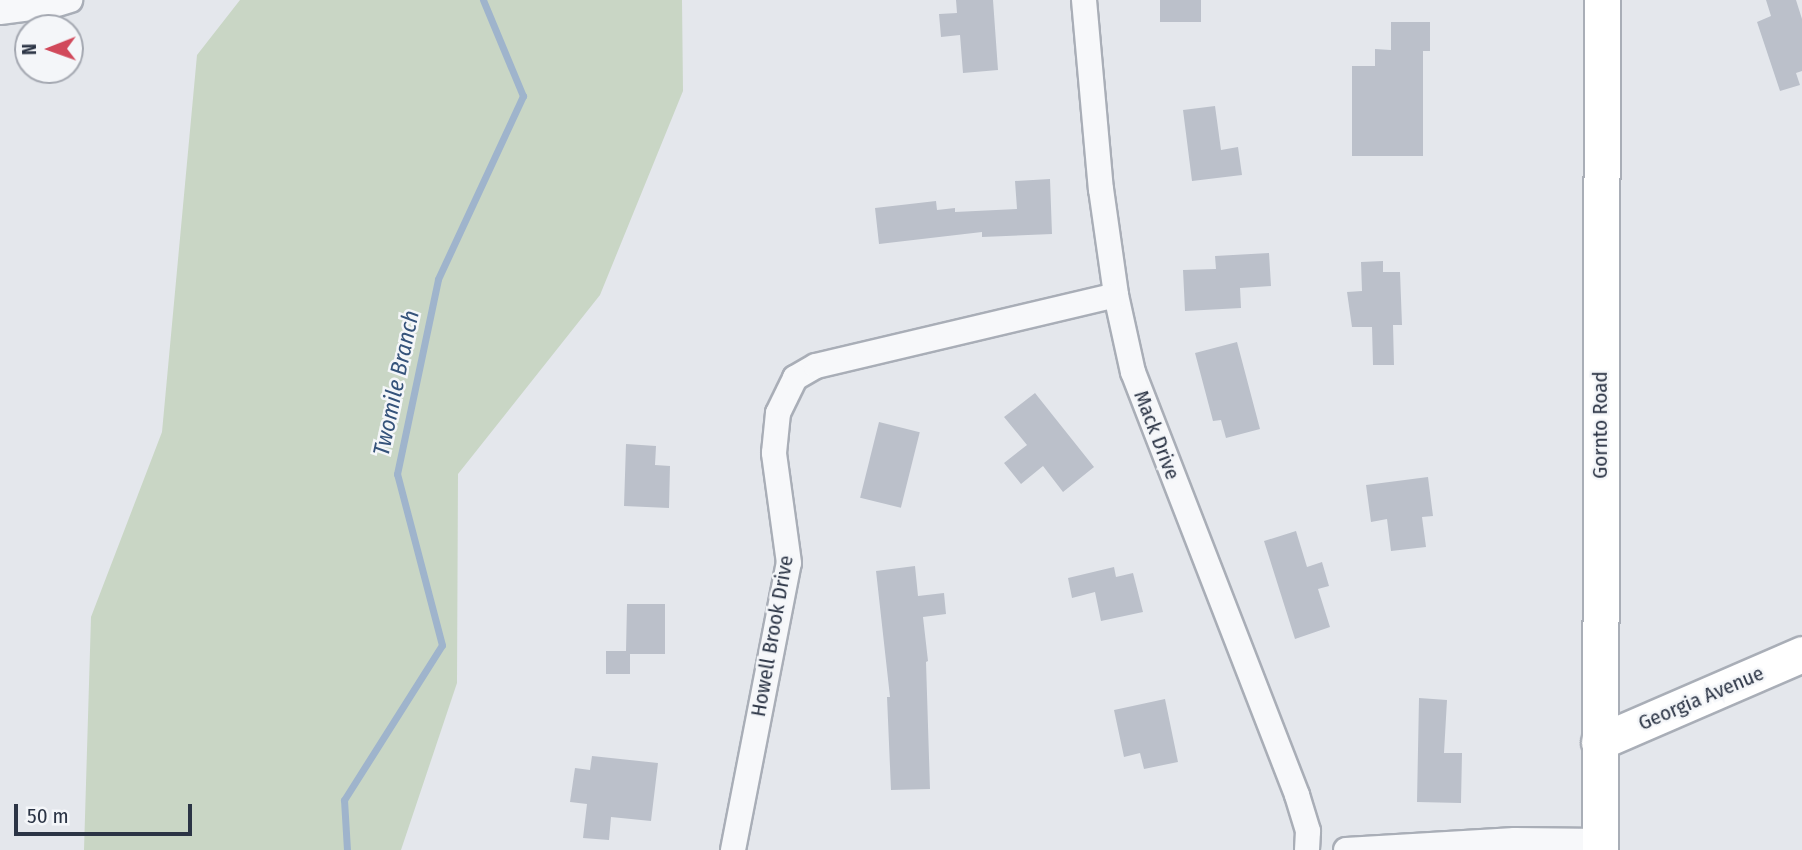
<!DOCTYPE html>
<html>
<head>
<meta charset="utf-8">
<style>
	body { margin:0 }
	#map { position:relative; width:1802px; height:850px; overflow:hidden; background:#e4e7ec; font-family:"Fira Sans Condensed",sans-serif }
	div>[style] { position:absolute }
	.green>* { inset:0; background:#c9d6c5 }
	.stream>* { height:7px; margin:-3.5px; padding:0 3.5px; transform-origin:3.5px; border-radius:3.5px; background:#9fb4cc }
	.building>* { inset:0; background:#bbc0ca; transform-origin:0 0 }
	.roads { filter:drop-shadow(2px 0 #a9aeb7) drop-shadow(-2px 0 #a9aeb7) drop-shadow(0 2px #a9aeb7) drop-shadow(0 -2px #a9aeb7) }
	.street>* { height:24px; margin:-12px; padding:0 12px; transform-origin:12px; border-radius:12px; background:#f7f8fa }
	.secondary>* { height:35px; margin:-17.5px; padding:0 17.5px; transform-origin:17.5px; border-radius:17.5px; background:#fff }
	span { translate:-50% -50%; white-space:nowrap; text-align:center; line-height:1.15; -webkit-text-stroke:5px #f4f6f9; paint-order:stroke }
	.street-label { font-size:21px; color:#2b3445 }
	.water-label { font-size:23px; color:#34527a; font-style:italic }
	.north { position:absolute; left:14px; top:14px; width:70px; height:70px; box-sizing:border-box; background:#f4f6f9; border:2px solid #a4a8b1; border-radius:50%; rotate:269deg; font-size:19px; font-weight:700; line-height:28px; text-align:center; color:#2b3445 }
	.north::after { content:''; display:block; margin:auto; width:24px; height:32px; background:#d1495b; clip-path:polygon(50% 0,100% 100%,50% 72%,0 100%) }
	.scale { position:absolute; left:14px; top:804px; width:178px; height:32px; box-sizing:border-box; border:4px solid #2b3445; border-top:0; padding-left:9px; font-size:21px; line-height:24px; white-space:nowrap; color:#2b3445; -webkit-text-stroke:5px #f4f6f9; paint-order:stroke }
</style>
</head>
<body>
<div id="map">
	<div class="green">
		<i style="clip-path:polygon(240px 0,682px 0,683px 91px,600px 295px,458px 474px,457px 683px,401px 850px,84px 850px,91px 617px,162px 432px,197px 55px)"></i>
	</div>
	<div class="stream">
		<i style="left:347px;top:850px;width:50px;rotate:-93.4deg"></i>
		<i style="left:344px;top:800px;width:183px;rotate:-57.7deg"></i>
		<i style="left:442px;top:645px;width:177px;rotate:-104.7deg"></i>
		<i style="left:397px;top:474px;width:199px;rotate:-78.1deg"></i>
		<i style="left:438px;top:279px;width:202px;rotate:-65.1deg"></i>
		<i style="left:523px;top:96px;width:104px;rotate:-112.6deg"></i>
	</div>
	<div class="building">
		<i style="clip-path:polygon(956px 0,993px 0,998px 70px,963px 73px,960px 35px,941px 37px,939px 14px,957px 13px)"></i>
		<i style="left:1160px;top:0;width:41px;height:22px"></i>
		<i style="clip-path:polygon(1766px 0,1796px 0,1802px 19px,1802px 71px,1796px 73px,1800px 85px,1780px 91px,1757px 22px,1771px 16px)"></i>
		<i style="clip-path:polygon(1391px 22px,1430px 22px,1430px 51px,1423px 51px,1423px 156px,1352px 156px,1352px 66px,1375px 66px,1375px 49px,1391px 50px)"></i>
		<i style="clip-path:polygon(1215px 106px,1221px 150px,1238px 147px,1242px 175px,1192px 181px,1183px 110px)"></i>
		<i style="clip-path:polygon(1050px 179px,1052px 234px,982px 237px,982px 232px,879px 244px,875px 208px,936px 201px,937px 210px,955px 208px,955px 212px,1017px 209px,1015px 181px)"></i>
		<i style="clip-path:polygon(1269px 253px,1271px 286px,1240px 288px,1241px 308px,1185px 311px,1183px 270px,1216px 269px,1215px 256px)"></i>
		<i style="clip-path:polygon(1383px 261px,1383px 272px,1400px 272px,1402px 325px,1393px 325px,1394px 365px,1373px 365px,1372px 327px,1352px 327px,1347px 292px,1362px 291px,1361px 262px)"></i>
		<i style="clip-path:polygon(1237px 342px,1260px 429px,1226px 438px,1221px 420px,1213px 421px,1195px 353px)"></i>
		<i style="clip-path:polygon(1035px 393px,1094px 467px,1063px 492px,1043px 466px,1021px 484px,1004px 463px,1027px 445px,1004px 417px)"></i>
		<i style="left:879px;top:422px;width:42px;height:78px;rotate:14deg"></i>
		<i style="clip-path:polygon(626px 444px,656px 446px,655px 465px,670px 466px,669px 508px,624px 506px)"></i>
		<i style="clip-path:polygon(1428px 477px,1433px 516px,1422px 517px,1426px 547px,1391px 551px,1387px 519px,1371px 522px,1366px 485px)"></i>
		<i style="clip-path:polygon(1296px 531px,1307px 567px,1322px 562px,1329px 586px,1318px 589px,1330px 627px,1295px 639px,1264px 541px)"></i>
		<i style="clip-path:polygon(915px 566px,918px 596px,944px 593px,946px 614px,923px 617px,928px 661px,926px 662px,930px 789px,891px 790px,887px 697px,890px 697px,876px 571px)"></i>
		<i style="clip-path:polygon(1114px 567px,1116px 577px,1133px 573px,1143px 612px,1101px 621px,1095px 592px,1072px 598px,1068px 578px)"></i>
		<i style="clip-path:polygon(627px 604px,665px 604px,665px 654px,630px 654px,630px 674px,606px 674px,606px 651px,626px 651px)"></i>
		<i style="clip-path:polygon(1419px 698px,1447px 700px,1444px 753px,1462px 753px,1461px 803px,1417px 802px)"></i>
		<i style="clip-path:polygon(1165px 699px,1178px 762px,1144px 769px,1140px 753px,1124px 757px,1114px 710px)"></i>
		<i style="clip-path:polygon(592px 756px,658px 763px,651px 821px,611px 817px,609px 840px,583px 838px,587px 804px,570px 802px,575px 768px,590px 770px)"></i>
	</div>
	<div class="roads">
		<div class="street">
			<i style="left:1084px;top:0;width:190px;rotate:84.9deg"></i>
			<i style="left:1101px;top:189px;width:107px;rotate:81.9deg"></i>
			<i style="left:1116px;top:295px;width:79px;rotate:77.6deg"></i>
			<i style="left:1133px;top:372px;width:454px;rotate:68.8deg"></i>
			<i style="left:1297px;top:795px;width:38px;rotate:73deg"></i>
			<i style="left:1308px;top:831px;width:19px;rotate:93deg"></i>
			<i style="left:0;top:12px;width:54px;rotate:-7.4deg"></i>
			<i style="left:54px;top:5px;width:17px;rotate:-17deg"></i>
			<i style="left:733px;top:850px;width:292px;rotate:-79deg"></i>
			<i style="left:789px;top:563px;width:111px;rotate:-97.8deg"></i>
			<i style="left:774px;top:453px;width:40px;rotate:-84.3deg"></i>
			<i style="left:778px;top:413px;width:39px;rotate:-64deg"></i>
			<i style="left:795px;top:378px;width:24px;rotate:-30deg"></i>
			<i style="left:816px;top:366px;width:308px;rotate:-13.3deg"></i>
			<i style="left:1346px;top:850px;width:169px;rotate:-3.4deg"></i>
			<i style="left:1515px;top:840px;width:85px;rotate:0.7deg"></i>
		</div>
		<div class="secondary">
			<i style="left:1599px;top:742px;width:221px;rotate:-23.4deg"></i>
			<i style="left:1600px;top:850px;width:850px;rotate:-89.87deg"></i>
		</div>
	</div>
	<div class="street-label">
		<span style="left:1600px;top:425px;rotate:-90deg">Gornto Road</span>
		<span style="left:1157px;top:435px;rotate:69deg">Mack Drive</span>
		<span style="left:772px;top:636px;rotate:-80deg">Howell Brook Drive</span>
		<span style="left:1701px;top:698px;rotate:-23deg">Georgia Avenue</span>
	</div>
	<div class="water-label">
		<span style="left:396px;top:383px;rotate:-78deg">Twomile Branch</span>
	</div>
	<div class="north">N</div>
	<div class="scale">50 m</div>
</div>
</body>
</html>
